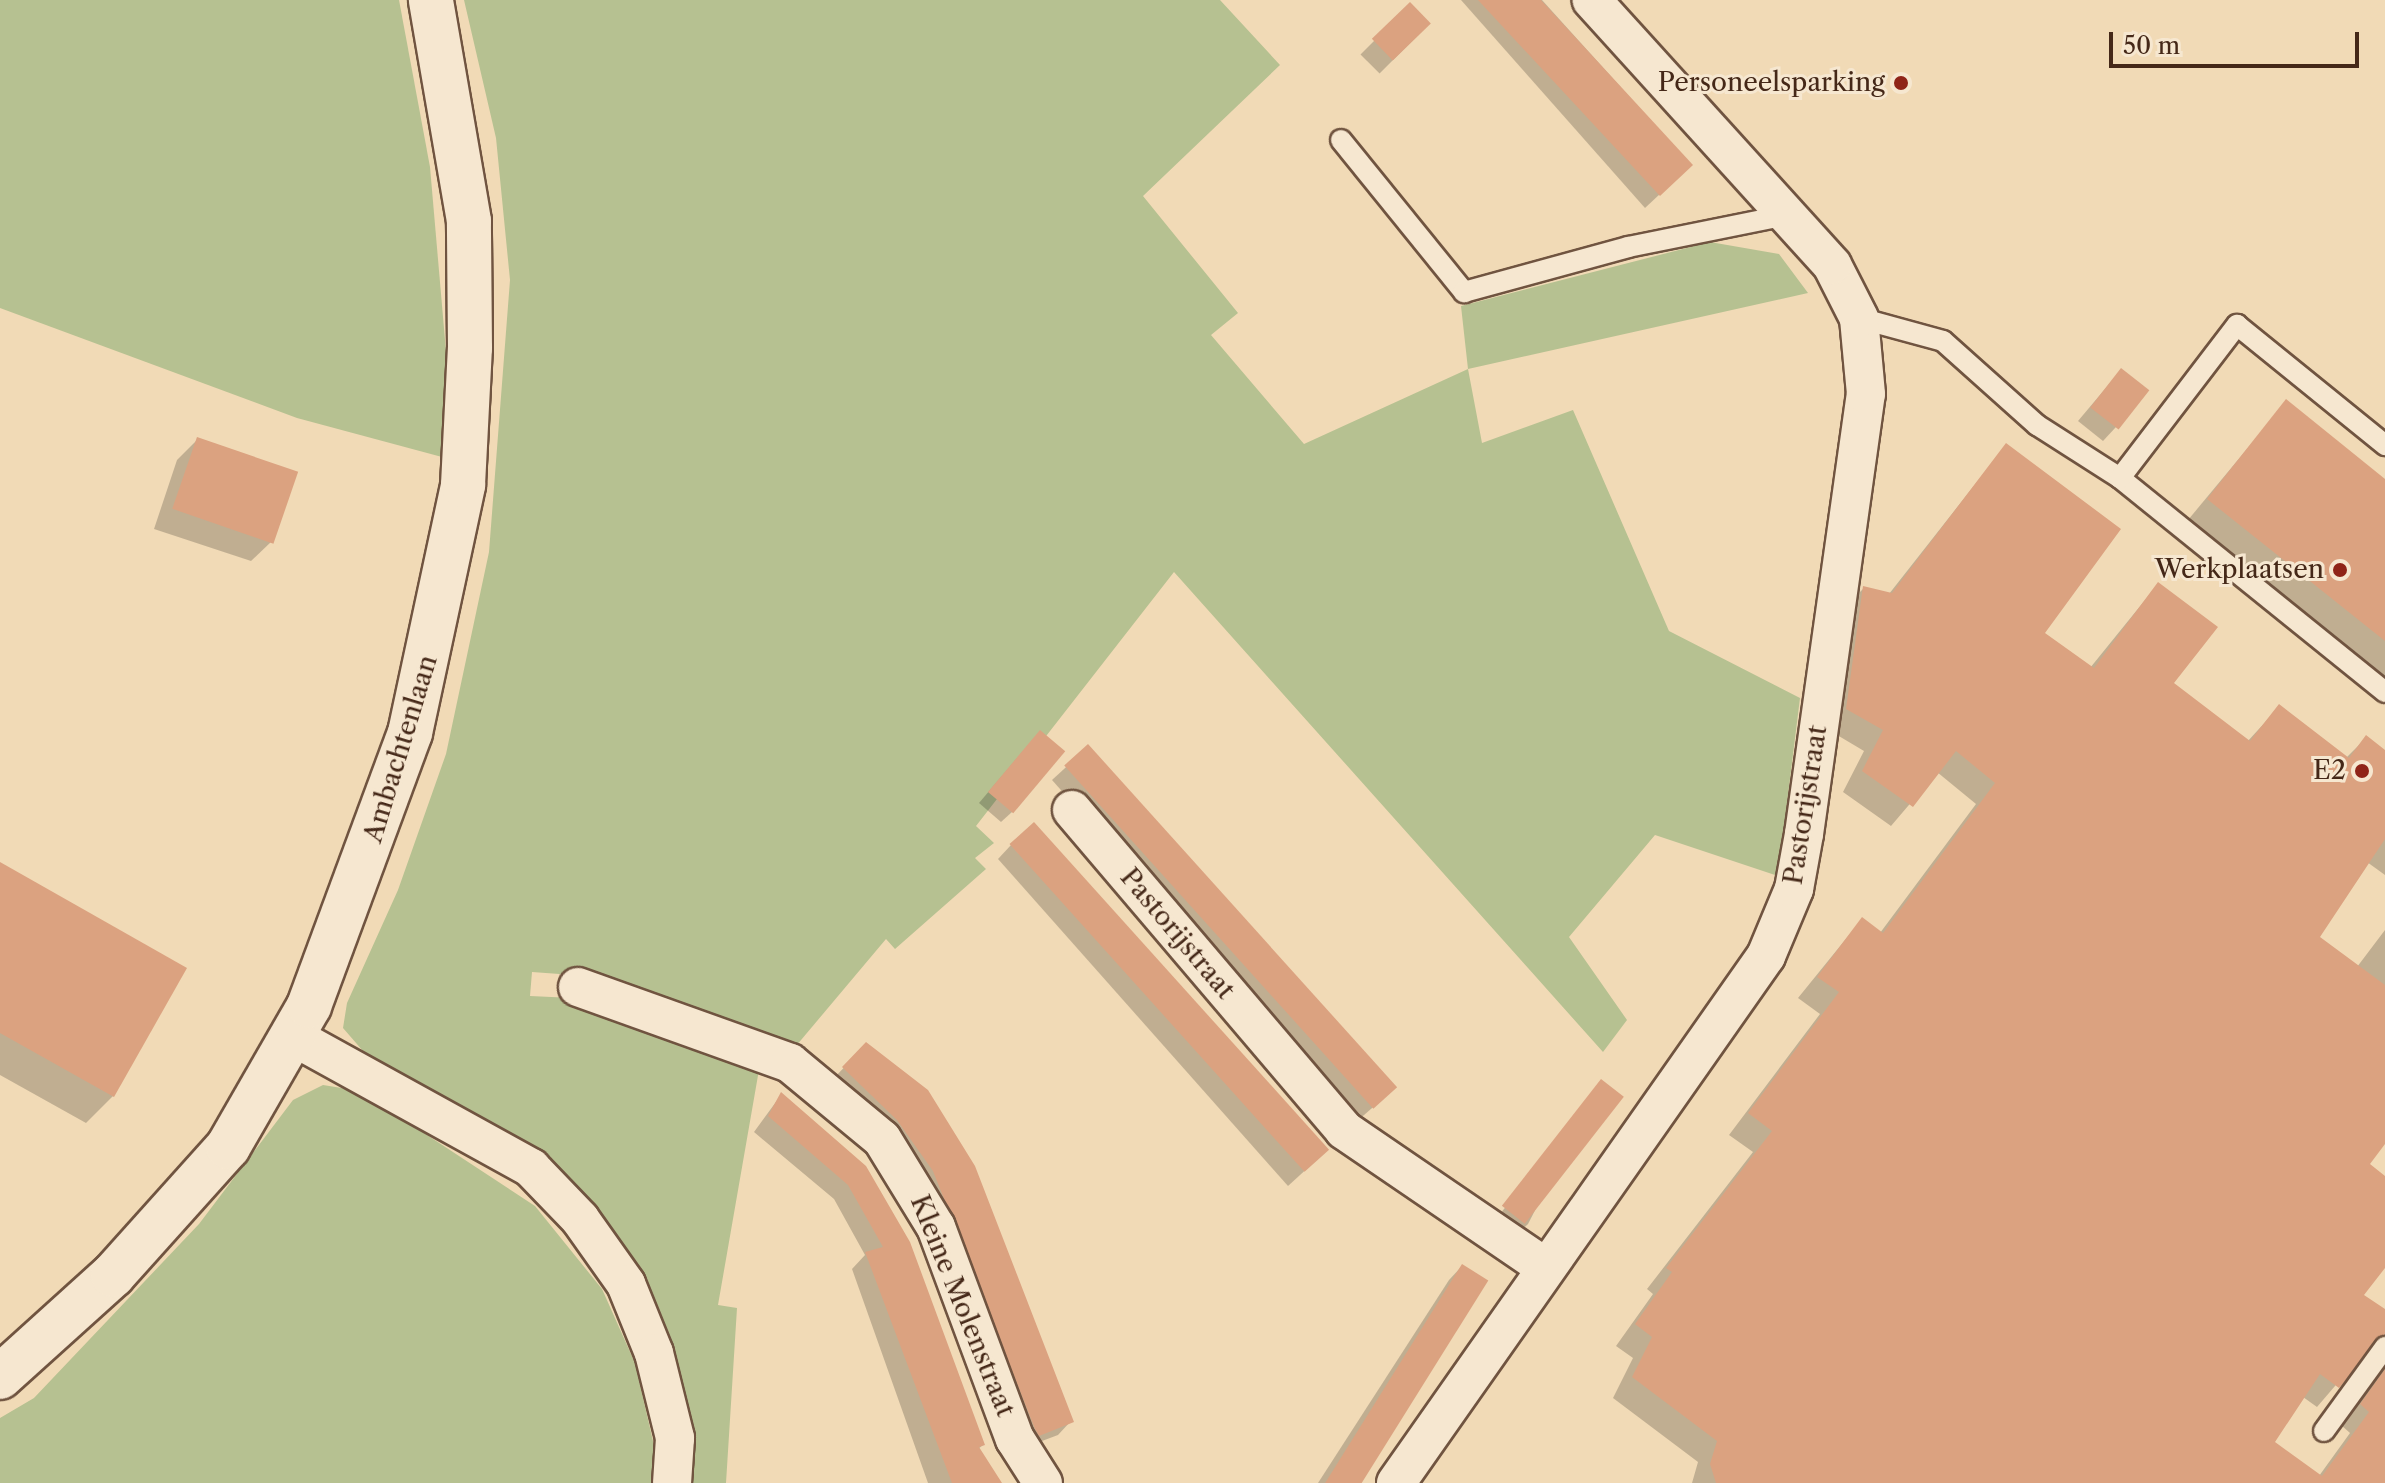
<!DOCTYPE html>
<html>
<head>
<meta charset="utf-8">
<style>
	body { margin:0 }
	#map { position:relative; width:2385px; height:1483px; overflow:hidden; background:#f1dab6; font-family:"Libre Caslon Text",serif }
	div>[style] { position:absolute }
	.green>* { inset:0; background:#b6c191 }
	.shadow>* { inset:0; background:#0003; transform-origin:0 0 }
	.building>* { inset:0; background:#dba280; transform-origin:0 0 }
	.roads { filter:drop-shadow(2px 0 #705440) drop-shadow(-2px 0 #705440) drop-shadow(0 2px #705440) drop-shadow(0 -2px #705440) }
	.lane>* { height:20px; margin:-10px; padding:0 10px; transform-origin:10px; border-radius:10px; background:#f6e7d0 }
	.street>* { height:38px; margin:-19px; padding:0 19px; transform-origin:19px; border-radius:19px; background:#f6e7d0 }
	.secondary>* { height:44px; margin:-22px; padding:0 22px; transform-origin:22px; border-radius:22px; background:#f6e7d0 }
	.dots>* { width:22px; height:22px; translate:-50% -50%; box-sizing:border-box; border:4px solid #f6e7d0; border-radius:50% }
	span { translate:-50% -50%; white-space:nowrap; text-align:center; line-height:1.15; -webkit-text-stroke:6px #f6e7d0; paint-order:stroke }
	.poi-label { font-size:26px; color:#452818 }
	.right { translate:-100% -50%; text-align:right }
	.street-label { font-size:26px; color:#452818 }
	.scale { position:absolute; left:2109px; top:32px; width:250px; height:36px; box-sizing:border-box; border:4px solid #452818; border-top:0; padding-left:10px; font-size:24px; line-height:28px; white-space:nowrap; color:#452818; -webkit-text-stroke:6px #f6e7d0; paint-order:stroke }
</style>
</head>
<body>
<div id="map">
	<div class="green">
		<i style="clip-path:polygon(0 0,399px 0,430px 167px,447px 363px,442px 457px,297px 418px,0 308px)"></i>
		<i style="clip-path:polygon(464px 0,1220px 0,1280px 65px,1143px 196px,1238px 313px,1211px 335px,1304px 444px,1468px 369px,1461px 306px,1710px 242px,1779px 254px,1808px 293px,1468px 369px,1482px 443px,1573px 410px,1669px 631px,1800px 698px,1778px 876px,1655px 835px,1569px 937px,1627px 1020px,1603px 1052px,1174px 572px,976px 826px,994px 843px,975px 858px,986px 869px,895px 949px,886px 939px,796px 1046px,601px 977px,532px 972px,530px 996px,573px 998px,760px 1064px,718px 1305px,737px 1308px,726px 1483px,689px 1483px,678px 1376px,531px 1149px,363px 1051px,343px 1028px,347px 1003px,398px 890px,446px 754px,489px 552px,510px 280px,496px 138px)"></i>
		<i style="clip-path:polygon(323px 1085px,360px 1091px,535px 1206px,602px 1289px,635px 1363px,656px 1454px,654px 1483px,0 1483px,0 1418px,34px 1398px,199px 1224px,293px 1100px)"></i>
	</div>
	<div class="shadow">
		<i style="clip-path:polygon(1461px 0,1542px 0,1691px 165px,1645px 208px)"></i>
		<i style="left:1410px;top:5px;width:27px;height:70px;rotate:45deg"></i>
		<i style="clip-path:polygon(2121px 370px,2116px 427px,2103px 441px,2078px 421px)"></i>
		<i style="clip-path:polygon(2286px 402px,2385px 481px,2385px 678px,2188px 520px)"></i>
		<i style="clip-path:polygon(197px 440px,272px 541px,251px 561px,154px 529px,177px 460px)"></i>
		<i style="clip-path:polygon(evenodd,2006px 445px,2042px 633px,2090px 668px,2158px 584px,2172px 684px,2247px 742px,2279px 707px,2346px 758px,2366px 738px,2385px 753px,2385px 875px,2367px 862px,2317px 937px,2357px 967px,2385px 930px,2385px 1141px,2367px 1165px,2385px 1179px,2385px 1264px,2361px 1295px,2385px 1311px,2385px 1483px,1692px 1483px,1698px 1462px,1613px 1398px,1633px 1358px,1616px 1346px,1653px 1294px,1647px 1289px,1753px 1152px,1729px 1135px,1820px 1014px,1798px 998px,1862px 919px,1880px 933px,1976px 804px,1937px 772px,1891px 826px,1843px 792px,1864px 751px,1827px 729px,1844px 608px,1864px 588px,1889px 594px,2006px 445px,2373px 1357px,2376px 1376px,2341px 1425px,2350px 1433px,2319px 1476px,2272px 1442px,2303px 1397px,2317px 1407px,2359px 1358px,2373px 1357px)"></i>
		<i style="clip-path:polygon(1030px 743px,1012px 812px,1001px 822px,979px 803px)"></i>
		<i style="clip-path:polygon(1088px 747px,1379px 1102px,1356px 1122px,1052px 780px)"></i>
		<i style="clip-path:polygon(1011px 845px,1311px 1165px,1288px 1186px,998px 859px)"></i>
		<i style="clip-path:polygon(0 865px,184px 969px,113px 1096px,86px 1123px,0 1075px)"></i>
		<i style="clip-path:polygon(866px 1045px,1071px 1421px,1058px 1435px,1026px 1447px,944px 1233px,830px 1082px)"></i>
		<i style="clip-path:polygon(1601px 1082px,1528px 1224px,1514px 1237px,1494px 1222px)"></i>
		<i style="clip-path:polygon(781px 1095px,909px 1243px,983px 1445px,978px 1449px,1000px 1483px,928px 1483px,852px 1269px,865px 1255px,834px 1199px,754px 1132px)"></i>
		<i style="clip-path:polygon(1462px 1266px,1355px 1483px,1318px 1483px,1449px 1280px)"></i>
	</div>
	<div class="building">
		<i style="clip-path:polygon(1478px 0,1541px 0,1693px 165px,1660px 196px)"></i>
		<i style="left:1410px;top:2px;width:30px;height:53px;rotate:46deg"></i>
		<i style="left:2121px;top:368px;width:36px;height:50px;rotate:38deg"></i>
		<i style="clip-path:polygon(2286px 399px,2385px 479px,2385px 641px,2207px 499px)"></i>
		<i style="left:197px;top:437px;width:107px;height:76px;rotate:19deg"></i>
		<i style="clip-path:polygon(2006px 443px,2121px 529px,2045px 633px,2094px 668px,2158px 582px,2218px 627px,2174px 683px,2250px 741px,2279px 704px,2349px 758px,2366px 735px,2385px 750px,2385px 839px,2320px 937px,2385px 985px,2385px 1144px,2370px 1164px,2385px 1176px,2385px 1268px,2364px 1295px,2385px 1309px,2385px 1334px,2339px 1388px,2320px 1374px,2275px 1442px,2322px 1476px,2369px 1412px,2360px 1404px,2385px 1369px,2385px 1483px,1716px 1483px,1710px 1464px,1717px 1441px,1632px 1377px,1652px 1337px,1635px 1324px,1672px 1272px,1666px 1268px,1772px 1131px,1748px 1113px,1839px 992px,1817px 977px,1862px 917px,1883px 933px,1995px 783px,1956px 751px,1913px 807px,1862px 771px,1883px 730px,1846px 709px,1863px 586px,1892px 593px)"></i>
		<i style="left:1040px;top:730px;width:33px;height:81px;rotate:40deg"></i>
		<i style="left:1088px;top:744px;width:462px;height:32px;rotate:48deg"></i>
		<i style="left:1034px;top:822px;width:441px;height:33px;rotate:48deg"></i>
		<i style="clip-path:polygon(0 862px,187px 968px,114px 1097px,0 1033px)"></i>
		<i style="clip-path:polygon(866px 1042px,928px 1090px,975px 1166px,1074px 1422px,1039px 1436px,1035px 1429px,933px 1171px,897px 1120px,842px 1067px)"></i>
		<i style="left:1601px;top:1079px;width:29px;height:161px;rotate:38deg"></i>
		<i style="clip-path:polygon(781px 1092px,866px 1166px,910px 1242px,985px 1445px,979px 1447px,1002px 1483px,952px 1483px,865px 1252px,883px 1247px,848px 1185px,768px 1116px)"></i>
		<i style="left:1462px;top:1264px;width:31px;height:261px;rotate:32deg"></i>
	</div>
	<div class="roads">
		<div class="lane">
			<i style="left:1341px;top:140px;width:196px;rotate:51deg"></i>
			<i style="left:1464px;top:292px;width:170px;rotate:-15.3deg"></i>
			<i style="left:1628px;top:247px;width:161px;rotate:-11.4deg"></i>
			<i style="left:1859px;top:318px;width:87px;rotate:15.3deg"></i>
			<i style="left:1943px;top:341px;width:126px;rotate:41.8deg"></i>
			<i style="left:2037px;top:425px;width:98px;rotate:32.6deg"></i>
			<i style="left:2120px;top:478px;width:341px;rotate:38.9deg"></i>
			<i style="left:2120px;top:478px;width:193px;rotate:-52.6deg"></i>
			<i style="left:2237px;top:325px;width:191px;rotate:39deg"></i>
			<i style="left:2324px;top:1431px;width:104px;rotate:-54deg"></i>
		</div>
		<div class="street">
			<i style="left:1072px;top:810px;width:420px;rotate:49.6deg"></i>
			<i style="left:1344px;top:1130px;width:241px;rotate:34.3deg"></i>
			<i style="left:578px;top:987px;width:225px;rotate:19.7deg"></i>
			<i style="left:790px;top:1063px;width:119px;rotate:39.6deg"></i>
			<i style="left:882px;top:1139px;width:103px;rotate:58.5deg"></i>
			<i style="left:936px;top:1227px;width:226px;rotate:69.6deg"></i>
			<i style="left:1015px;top:1439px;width:52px;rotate:57.5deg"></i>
			<i style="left:294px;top:1037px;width:271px;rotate:28.9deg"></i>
			<i style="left:531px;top:1168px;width:71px;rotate:46.1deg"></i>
			<i style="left:580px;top:1219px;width:80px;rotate:54.7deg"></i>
			<i style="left:626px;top:1284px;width:74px;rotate:67.9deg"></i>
			<i style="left:654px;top:1353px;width:88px;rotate:76.1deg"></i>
			<i style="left:675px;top:1438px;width:45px;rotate:93.8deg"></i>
			<i style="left:1396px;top:1483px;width:644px;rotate:-54.93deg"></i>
			<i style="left:1766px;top:956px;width:73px;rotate:-67.3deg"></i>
			<i style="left:1794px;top:889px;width:56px;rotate:-79.7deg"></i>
			<i style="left:1804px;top:834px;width:444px;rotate:-82deg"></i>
			<i style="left:1866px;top:394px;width:76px;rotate:-95.3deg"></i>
			<i style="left:1859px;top:318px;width:59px;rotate:-117deg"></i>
			<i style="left:1832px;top:265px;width:358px;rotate:-132.2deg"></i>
		</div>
		<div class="secondary">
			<i style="left:0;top:1377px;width:152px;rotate:-42.1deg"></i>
			<i style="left:113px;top:1275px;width:172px;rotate:-48.1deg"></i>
			<i style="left:228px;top:1147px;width:163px;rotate:-60.1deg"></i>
			<i style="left:309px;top:1006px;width:291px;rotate:-69.7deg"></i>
			<i style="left:410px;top:733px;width:254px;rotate:-77.9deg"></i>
			<i style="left:463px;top:485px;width:137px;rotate:-87.1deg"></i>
			<i style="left:470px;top:348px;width:127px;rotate:-90.5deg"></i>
			<i style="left:469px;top:221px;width:224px;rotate:-99.8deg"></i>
		</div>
	</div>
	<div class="dots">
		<i style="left:1901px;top:83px;background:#8f2418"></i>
		<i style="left:2340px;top:570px;background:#8f2418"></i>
		<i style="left:2362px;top:771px;background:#8f2418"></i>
	</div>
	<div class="poi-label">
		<span class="right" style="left:1885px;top:83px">Personeelsparking</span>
		<span class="right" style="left:2324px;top:570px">Werkplaatsen</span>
		<span class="right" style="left:2346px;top:771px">E2</span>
	</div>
	<div class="street-label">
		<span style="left:401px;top:749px;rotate:-73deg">Ambachtenlaan</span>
		<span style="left:1806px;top:805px;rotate:-81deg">Pastorijstraat</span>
		<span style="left:1177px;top:934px;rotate:50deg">Pastorijstraat</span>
		<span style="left:962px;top:1306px;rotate:68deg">Kleine Molenstraat</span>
	</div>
	<div class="scale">50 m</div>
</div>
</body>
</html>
